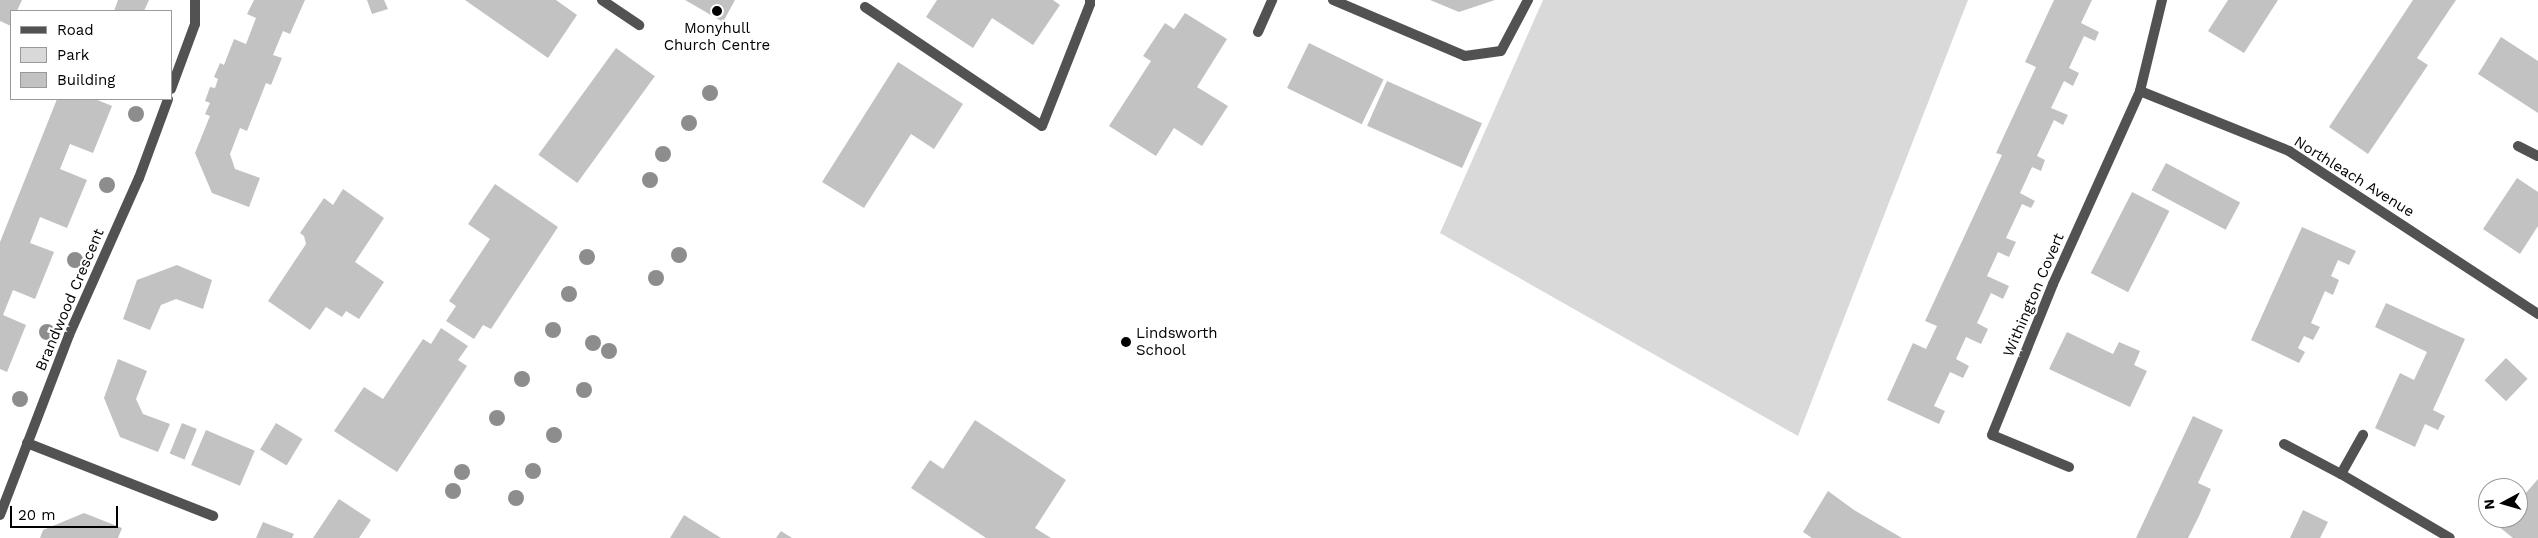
<!DOCTYPE html>
<html>
<head>
<meta charset="utf-8">
<style>
	body { margin:0 }
	#map { position:relative; width:2538px; height:538px; overflow:hidden; background:#fff; font-family:"Work Sans",sans-serif }
	div>[style] { position:absolute }
	.green>* { inset:0; background:#d9d9d9 }
	.building>* { inset:0; background:#c2c2c2; transform-origin:0 0 }
	.service>* { height:10px; margin:-5px; padding:0 5px; transform-origin:5px; border-radius:5px; background:#525252 }
	.minor>* { height:10px; margin:-5px; padding:0 5px; transform-origin:5px; border-radius:5px; background:#525252 }
	.trees>* { width:16px; height:16px; margin:-8px; border-radius:50%; background:#8d8d8d }
	.dots>* { width:14px; height:14px; translate:-50% -50%; box-sizing:border-box; border:2px solid #fff; border-radius:50% }
	span { translate:-50% -50%; white-space:nowrap; text-align:center; line-height:1.15; -webkit-text-stroke:4.5px #fff; paint-order:stroke }
	.poi-label { font-size:15px; color:#000 }
	.left { translate:0 -50%; text-align:left }
	.street-label { font-size:15px; color:#000 }
	.legend { position:absolute; left:10px; top:10px; width:162px; height:90px; box-sizing:border-box; background:#fff; border:1px solid #999; margin:0; padding:6px 9px; list-style:none; font-size:15px; color:#000 }
	.legend li { display:flex; align-items:center; gap:10px; height:25px }
	.legend b { width:25px; border:1px solid #999 }
	.north { position:absolute; left:2478px; top:478px; width:50px; height:50px; box-sizing:border-box; background:#fff; border:1px solid #999; border-radius:50%; rotate:264deg; font-size:14px; font-weight:700; line-height:20px; text-align:center; color:#000 }
	.north::after { content:''; display:block; margin:auto; width:18px; height:22px; background:#000; clip-path:polygon(50% 0,100% 100%,50% 72%,0 100%) }
	.scale { position:absolute; left:10px; top:506px; width:108px; height:22px; box-sizing:border-box; border:2px solid #000; border-top:0; padding-left:6px; font-size:15px; line-height:18px; white-space:nowrap; color:#000; -webkit-text-stroke:4px #fff; paint-order:stroke }
</style>
</head>
<body>
<div id="map">
	<div class="green">
		<i style="clip-path:polygon(1543px 0,1968px 0,1798px 436px,1440px 233px)"></i>
	</div>
	<div class="building">
		<i style="clip-path:polygon(0 0,22px 0,17px 11px,11px 11px,11px 26px,0 21px)"></i>
		<i style="clip-path:polygon(118px 0,149px 0,144px 11px,114px 11px)"></i>
		<i style="clip-path:polygon(254px 0,305px 0,290px 34px,283px 31px,273px 55px,282px 58px,271px 85px,266px 83px,247px 131px,240px 128px,230px 154px,235px 169px,260px 178px,249px 207px,212px 193px,195px 153px,210px 116px,205px 114px,210px 103px,205px 101px,210px 87px,215px 88px,218px 79px,214px 77px,220px 63px,224px 65px,234px 39px,246px 44px,256px 18px,247px 14px)"></i>
		<i style="clip-path:polygon(367px 0,384px 0,388px 9px,372px 14px)"></i>
		<i style="clip-path:polygon(465px 0,556px 0,577px 15px,548px 58px)"></i>
		<i style="clip-path:polygon(685px 0,735px 0,723px 22px)"></i>
		<i style="clip-path:polygon(937px 0,1053px 0,1060px 5px,1033px 45px,992px 18px,973px 48px,926px 17px)"></i>
		<i style="clip-path:polygon(1430px 0,1495px 0,1459px 12px)"></i>
		<i style="clip-path:polygon(2054px 0,2092px 0,2081px 23px,2099px 32px,2095px 41px,2084px 36px,2069px 68px,2079px 73px,2073px 86px,2064px 81px,2051px 108px,2068px 115px,2063px 125px,2054px 120px,2037px 156px,2045px 160px,2041px 171px,2032px 167px,2020px 193px,2035px 201px,2031px 208px,2022px 204px,2006px 238px,2016px 242px,2009px 257px,1998px 252px,1987px 276px,2009px 286px,2003px 299px,1991px 293px,1977px 323px,1988px 329px,1981px 344px,1966px 337px,1956px 359px,1969px 366px,1963px 378px,1950px 372px,1934px 406px,1945px 411px,1939px 424px,1887px 400px,1913px 343px,1926px 349px,1937px 326px,1925px 321px,2002px 155px,1996px 153px,2036px 67px,2025px 62px)"></i>
		<i style="clip-path:polygon(2228px 0,2278px 0,2244px 53px,2208px 31px)"></i>
		<i style="clip-path:polygon(2413px 0,2456px 0,2417px 58px,2428px 65px,2368px 154px,2329px 127px)"></i>
		<i style="clip-path:polygon(1185px 13px,1227px 39px,1197px 87px,1228px 106px,1202px 146px,1174px 128px,1156px 156px,1109px 126px,1151px 61px,1143px 56px,1165px 23px,1174px 29px)"></i>
		<i style="clip-path:polygon(2501px 37px,2538px 61px,2538px 113px,2478px 74px)"></i>
		<i style="left:1309px;top:43px;width:83px;height:50px;rotate:26deg"></i>
		<i style="left:616px;top:48px;width:48px;height:132px;rotate:36deg"></i>
		<i style="clip-path:polygon(898px 62px,963px 104px,934px 149px,911px 134px,864px 208px,822px 182px)"></i>
		<i style="left:1387px;top:81px;width:104px;height:49px;rotate:24deg"></i>
		<i style="clip-path:polygon(57px 99px,95px 99px,112px 106px,93px 153px,70px 144px,60px 169px,87px 180px,67px 228px,40px 217px,30px 243px,54px 252px,35px 299px,13px 290px,3px 315px,26px 325px,7px 372px,0 369px,0 242px)"></i>
		<i style="left:2166px;top:163px;width:84px;height:31px;rotate:28deg"></i>
		<i style="clip-path:polygon(2517px 178px,2538px 192px,2538px 226px,2520px 254px,2483px 229px)"></i>
		<i style="clip-path:polygon(495px 184px,558px 227px,491px 329px,483px 325px,474px 339px,446px 321px,456px 306px,449px 301px,490px 239px,468px 224px)"></i>
		<i style="clip-path:polygon(343px 189px,384px 218px,355px 262px,384px 282px,359px 319px,346px 311px,342px 317px,326px 307px,310px 330px,268px 301px,306px 244px,304px 236px,300px 233px,324px 198px,333px 205px)"></i>
		<i style="left:2132px;top:192px;width:42px;height:91px;rotate:27deg"></i>
		<i style="clip-path:polygon(2302px 227px,2356px 251px,2349px 265px,2338px 260px,2331px 276px,2339px 280px,2333px 295px,2325px 291px,2311px 323px,2320px 327px,2313px 340px,2304px 336px,2298px 348px,2305px 352px,2299px 363px,2251px 340px)"></i>
		<i style="clip-path:polygon(177px 265px,212px 280px,203px 309px,176px 299px,161px 305px,150px 330px,123px 319px,137px 280px)"></i>
		<i style="clip-path:polygon(2386px 303px,2465px 339px,2433px 410px,2445px 416px,2438px 430px,2425px 424px,2415px 447px,2375px 428px,2400px 373px,2414px 380px,2427px 352px,2375px 327px)"></i>
		<i style="clip-path:polygon(441px 328px,468px 346px,458px 360px,467px 366px,397px 472px,334px 431px,364px 387px,383px 399px,423px 339px,431px 344px)"></i>
		<i style="clip-path:polygon(2067px 332px,2113px 354px,2119px 342px,2140px 351px,2134px 365px,2147px 371px,2130px 407px,2049px 369px)"></i>
		<i style="left:2506px;top:358px;width:30px;height:31px;rotate:44deg"></i>
		<i style="clip-path:polygon(118px 359px,147px 371px,136px 399px,143px 414px,170px 424px,158px 452px,120px 437px,104px 398px)"></i>
		<i style="clip-path:polygon(2193px 416px,2223px 430px,2198px 483px,2211px 489px,2199px 516px,2188px 538px,2136px 538px)"></i>
		<i style="clip-path:polygon(975px 420px,1066px 480px,1035px 528px,1051px 538px,986px 538px,911px 488px,930px 460px,943px 469px)"></i>
		<i style="left:182px;top:423px;width:16px;height:33px;rotate:22deg"></i>
		<i style="left:276px;top:423px;width:31px;height:31px;rotate:31deg"></i>
		<i style="left:206px;top:430px;width:53px;height:38px;rotate:23deg"></i>
		<i style="clip-path:polygon(2538px 479px,2538px 538px,2513px 538px,2498px 526px,2504px 518px,2518px 518px,2518px 502px)"></i>
		<i style="clip-path:polygon(1828px 491px,1854px 510px,1902px 538px,1812px 538px,1803px 532px)"></i>
		<i style="clip-path:polygon(339px 499px,371px 520px,359px 538px,313px 538px)"></i>
		<i style="clip-path:polygon(2303px 510px,2328px 522px,2320px 538px,2290px 538px)"></i>
		<i style="clip-path:polygon(84px 513px,122px 528px,118px 538px,40px 538px,43px 530px)"></i>
		<i style="clip-path:polygon(684px 515px,721px 538px,670px 538px)"></i>
		<i style="clip-path:polygon(263px 522px,294px 534px,292px 538px,256px 538px)"></i>
		<i style="clip-path:polygon(781px 531px,792px 538px,776px 538px)"></i>
	</div>
	<div class="service">
		<i style="left:27px;top:443px;width:200px;rotate:21.4deg"></i>
	</div>
	<div class="minor">
		<i style="left:602px;top:0;width:45px;rotate:34deg"></i>
		<i style="left:1333px;top:0;width:143px;rotate:23deg"></i>
		<i style="left:1465px;top:56px;width:36px;rotate:-8deg"></i>
		<i style="left:1501px;top:51px;width:58px;rotate:-62.1deg"></i>
		<i style="left:865px;top:7px;width:213px;rotate:33.9deg"></i>
		<i style="left:1042px;top:126px;width:131px;rotate:-68.5deg"></i>
		<i style="left:1090px;top:4px;width:4px;rotate:-90deg"></i>
		<i style="left:1258px;top:32px;width:35px;rotate:-66deg"></i>
		<i style="left:171px;top:89px;width:69px;rotate:-69.7deg"></i>
		<i style="left:195px;top:24px;width:24px;rotate:-90deg"></i>
		<i style="left:2140px;top:91px;width:161px;rotate:21.9deg"></i>
		<i style="left:2289px;top:151px;width:298px;rotate:33.2deg"></i>
		<i style="left:2518px;top:146px;width:22px;rotate:27deg"></i>
		<i style="left:2284px;top:444px;width:64px;rotate:27.8deg"></i>
		<i style="left:2341px;top:474px;width:126px;rotate:30.4deg"></i>
		<i style="left:2069px;top:467px;width:83px;rotate:-157.4deg"></i>
		<i style="left:1992px;top:435px;width:163px;rotate:-68deg"></i>
		<i style="left:2053px;top:284px;width:212px;rotate:-65.7deg"></i>
		<i style="left:2140px;top:91px;width:94px;rotate:-76.4deg"></i>
		<i style="left:2341px;top:474px;width:45px;rotate:-60.6deg"></i>
		<i style="left:0;top:515px;width:193px;rotate:-69deg"></i>
		<i style="left:69px;top:335px;width:172px;rotate:-66deg"></i>
		<i style="left:139px;top:178px;width:84px;rotate:-69.8deg"></i>
	</div>
	<div class="trees">
		<i style="left:710px;top:93px"></i>
		<i style="left:136px;top:114px"></i>
		<i style="left:689px;top:123px"></i>
		<i style="left:663px;top:154px"></i>
		<i style="left:650px;top:180px"></i>
		<i style="left:107px;top:185px"></i>
		<i style="left:679px;top:255px"></i>
		<i style="left:587px;top:257px"></i>
		<i style="left:75px;top:260px"></i>
		<i style="left:656px;top:278px"></i>
		<i style="left:569px;top:294px"></i>
		<i style="left:553px;top:330px"></i>
		<i style="left:47px;top:332px"></i>
		<i style="left:593px;top:343px"></i>
		<i style="left:609px;top:351px"></i>
		<i style="left:522px;top:379px"></i>
		<i style="left:584px;top:390px"></i>
		<i style="left:20px;top:399px"></i>
		<i style="left:497px;top:418px"></i>
		<i style="left:554px;top:435px"></i>
		<i style="left:533px;top:471px"></i>
		<i style="left:462px;top:472px"></i>
		<i style="left:453px;top:491px"></i>
		<i style="left:516px;top:498px"></i>
	</div>
	<div class="dots">
		<i style="left:717px;top:11px;background:#000"></i>
		<i style="left:1126px;top:342px;background:#000"></i>
	</div>
	<div class="poi-label">
		<span style="left:717px;top:37px">Monyhull<br>Church Centre</span>
		<span class="left" style="left:1136px;top:342px">Lindsworth<br>School</span>
	</div>
	<div class="street-label">
		<span style="left:2354px;top:177px;rotate:32deg">Northleach Avenue</span>
		<span style="left:2034px;top:295px;rotate:-67deg">Withington Covert</span>
		<span style="left:70px;top:300px;rotate:-67deg">Brandwood Crescent</span>
	</div>
	<ul class="legend">
	<li><b style="height:6px;background:#525252"></b>Road</li>
	<li><b style="height:14px;background:#d9d9d9"></b>Park</li>
	<li><b style="height:14px;background:#c2c2c2"></b>Building</li>
	</ul>
	<div class="north">N</div>
	<div class="scale">20 m</div>
</div>
</body>
</html>
